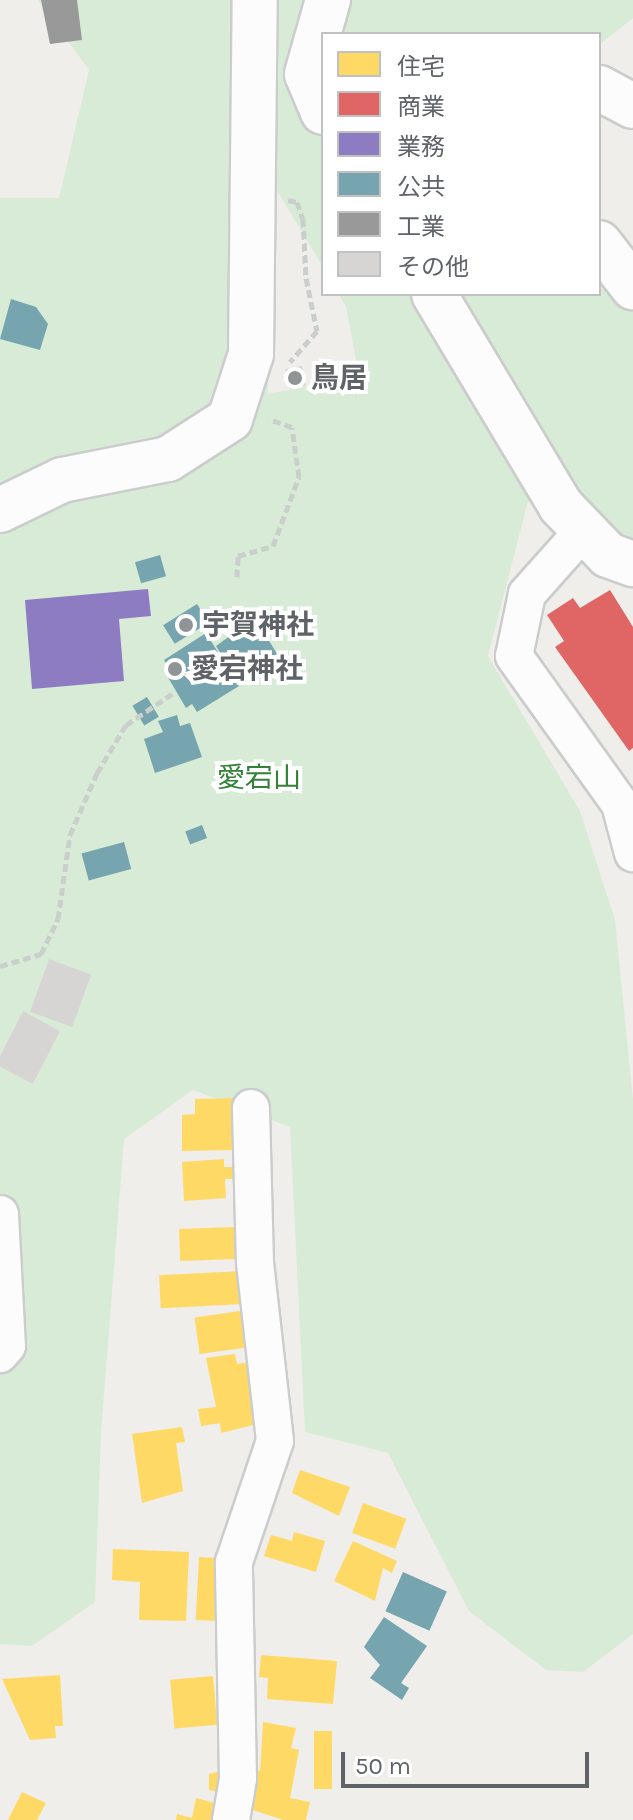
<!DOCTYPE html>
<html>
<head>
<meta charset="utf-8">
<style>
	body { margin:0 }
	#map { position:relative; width:633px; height:1820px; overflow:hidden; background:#efeeea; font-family:Karla,"Noto Sans JP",sans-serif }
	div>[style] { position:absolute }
	.green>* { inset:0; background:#d8ebd6 }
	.homes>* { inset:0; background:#ffd966; transform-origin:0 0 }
	.shops>* { inset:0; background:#e06666 }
	.offices>* { inset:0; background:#8e7cc3 }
	.public>* { inset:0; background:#76a5af; transform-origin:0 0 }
	.industry>* { inset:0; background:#999 }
	.building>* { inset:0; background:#d6d5d3; transform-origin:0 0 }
	.path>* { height:5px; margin-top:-2.5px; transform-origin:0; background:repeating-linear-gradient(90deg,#cacfcc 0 8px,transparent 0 12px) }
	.roads { filter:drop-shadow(2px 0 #cbcccc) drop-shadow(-2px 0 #cbcccc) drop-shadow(0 2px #cbcccc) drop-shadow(0 -2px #cbcccc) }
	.street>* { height:36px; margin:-18px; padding:0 18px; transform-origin:18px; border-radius:18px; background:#fdfcfc }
	.secondary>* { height:44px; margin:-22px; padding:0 22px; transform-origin:22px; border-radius:22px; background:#fdfcfc }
	.dots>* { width:22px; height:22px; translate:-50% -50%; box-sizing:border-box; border:4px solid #fff; border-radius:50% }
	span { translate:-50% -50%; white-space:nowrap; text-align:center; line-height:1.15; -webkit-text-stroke:8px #fff; paint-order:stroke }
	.poi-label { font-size:28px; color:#5f6368; font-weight:700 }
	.left { translate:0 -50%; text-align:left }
	.park-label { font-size:28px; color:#348238 }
	.legend { position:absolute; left:321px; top:32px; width:280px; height:264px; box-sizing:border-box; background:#fff; border:2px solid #bfc1c3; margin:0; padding:10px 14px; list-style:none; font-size:24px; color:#5f6368 }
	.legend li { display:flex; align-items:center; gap:16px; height:40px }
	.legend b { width:40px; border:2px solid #bfc1c3 }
	.scale { position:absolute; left:341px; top:1752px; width:248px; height:36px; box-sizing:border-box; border:4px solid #5f6368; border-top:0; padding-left:10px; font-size:24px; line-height:28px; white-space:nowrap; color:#5f6368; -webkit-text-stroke:6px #fff; paint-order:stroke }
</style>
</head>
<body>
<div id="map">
	<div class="green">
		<i style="clip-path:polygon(evenodd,38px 0,633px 0,633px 18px,599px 45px,599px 34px,323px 34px,323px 267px,270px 179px,268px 394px,359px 376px,346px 307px,339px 294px,599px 294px,599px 289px,633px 289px,633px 561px,528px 501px,488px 656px,580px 811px,615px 920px,633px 1100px,633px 1634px,583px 1672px,546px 1670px,469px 1611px,388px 1453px,305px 1432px,290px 1127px,193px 1090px,124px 1139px,101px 1433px,95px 1602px,32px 1646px,0 1644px,0 1067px,33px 1084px,60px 1031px,23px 1011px,0 1055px,0 198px,59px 198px,89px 70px,38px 0,49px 959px,90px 974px,30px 1011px,49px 959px)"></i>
	</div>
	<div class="homes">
		<i style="clip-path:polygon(238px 1098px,236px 1150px,182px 1151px,182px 1115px,195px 1114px,195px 1099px)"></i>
		<i style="clip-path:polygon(224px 1159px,224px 1167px,233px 1167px,233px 1179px,225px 1179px,226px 1198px,184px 1201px,182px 1162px)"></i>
		<i style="left:235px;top:1227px;width:32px;height:56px;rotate:88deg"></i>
		<i style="left:242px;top:1271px;width:33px;height:83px;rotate:87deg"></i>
		<i style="left:247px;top:1310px;width:37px;height:53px;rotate:82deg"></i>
		<i style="clip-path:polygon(235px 1354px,237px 1364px,251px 1362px,257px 1424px,221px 1433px,220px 1423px,201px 1426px,198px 1409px,216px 1407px,206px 1358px)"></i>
		<i style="clip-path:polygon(182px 1427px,185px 1442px,176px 1443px,183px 1491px,142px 1503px,132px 1434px)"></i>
		<i style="clip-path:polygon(300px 1470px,350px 1487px,339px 1516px,292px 1493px)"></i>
		<i style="left:363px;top:1503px;width:46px;height:32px;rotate:20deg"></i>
		<i style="clip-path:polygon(294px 1532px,325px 1541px,316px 1572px,264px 1556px,271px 1535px,292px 1541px)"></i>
		<i style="clip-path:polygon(353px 1541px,397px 1561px,392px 1573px,383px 1568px,375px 1601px,334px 1581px)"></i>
		<i style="clip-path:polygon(113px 1549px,189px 1552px,186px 1621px,139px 1620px,140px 1582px,112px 1580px)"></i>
		<i style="left:199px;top:1557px;width:22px;height:63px;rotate:3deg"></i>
		<i style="clip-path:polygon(261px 1655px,337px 1661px,333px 1704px,267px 1699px,268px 1678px,259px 1677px)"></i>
		<i style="clip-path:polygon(60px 1675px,63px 1726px,55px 1726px,56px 1738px,30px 1740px,2px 1679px)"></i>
		<i style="left:213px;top:1676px;width:49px;height:43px;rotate:85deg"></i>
		<i style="clip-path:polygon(263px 1722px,296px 1728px,291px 1748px,299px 1750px,290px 1798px,310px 1802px,306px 1820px,283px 1820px,253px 1810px,255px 1794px,247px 1792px,251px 1768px,260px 1771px)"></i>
		<i style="left:314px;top:1731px;width:18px;height:58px"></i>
		<i style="clip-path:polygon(228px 1769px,225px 1793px,209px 1790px,209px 1774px)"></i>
		<i style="clip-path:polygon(22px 1792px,46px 1803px,37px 1820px,8px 1820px)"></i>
		<i style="clip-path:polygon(196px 1798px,218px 1804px,214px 1820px,176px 1820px,177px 1814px,192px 1818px)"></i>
	</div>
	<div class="shops">
		<i style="clip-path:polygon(610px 590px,633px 627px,633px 748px,629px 751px,555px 647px,564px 641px,547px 615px,573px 598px,580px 608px)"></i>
	</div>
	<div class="offices">
		<i style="clip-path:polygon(148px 589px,151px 616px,119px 619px,124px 681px,32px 689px,25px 600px)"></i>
	</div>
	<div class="public">
		<i style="clip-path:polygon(11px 299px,36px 307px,48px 324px,40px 350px,0 339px)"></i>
		<i style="left:160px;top:555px;width:22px;height:26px;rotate:74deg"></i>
		<i style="left:197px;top:604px;width:22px;height:40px;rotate:58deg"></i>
		<i style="clip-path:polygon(255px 618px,279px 657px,248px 676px,243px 669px,234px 675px,216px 646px)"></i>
		<i style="clip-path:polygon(206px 633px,239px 686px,197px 712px,192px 704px,186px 708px,166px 674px,171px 671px,164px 660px)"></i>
		<i style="left:147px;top:697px;width:23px;height:17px;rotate:59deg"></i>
		<i style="clip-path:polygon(177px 715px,180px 726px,190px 723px,202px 757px,155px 773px,144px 739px,163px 732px,158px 721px)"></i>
		<i style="left:202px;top:825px;width:14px;height:18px;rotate:69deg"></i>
		<i style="left:124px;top:842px;width:28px;height:44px;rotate:75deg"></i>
		<i style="left:403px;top:1572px;width:48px;height:43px;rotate:24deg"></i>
		<i style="clip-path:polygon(384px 1617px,427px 1646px,401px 1683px,409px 1688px,402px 1700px,370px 1678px,380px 1665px,364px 1647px)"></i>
	</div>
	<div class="industry">
		<i style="clip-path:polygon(41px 0,77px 0,82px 40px,50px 44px)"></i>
	</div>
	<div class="building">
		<i style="left:302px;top:366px;width:20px;height:17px;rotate:79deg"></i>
		<i style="left:49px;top:959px;width:45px;height:56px;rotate:20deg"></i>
		<i style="clip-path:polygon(23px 1011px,60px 1031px,33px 1084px,0 1067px,0 1056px)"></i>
	</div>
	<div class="path">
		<i style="left:288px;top:200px;width:9px;rotate:13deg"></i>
		<i style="left:297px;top:202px;width:18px;rotate:71deg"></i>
		<i style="left:303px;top:219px;width:59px;rotate:87.1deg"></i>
		<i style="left:306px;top:278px;width:54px;rotate:78.3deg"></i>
		<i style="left:317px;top:331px;width:41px;rotate:131.1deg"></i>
		<i style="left:237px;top:577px;width:21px;rotate:-87deg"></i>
		<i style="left:238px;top:556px;width:36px;rotate:-16deg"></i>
		<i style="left:273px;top:546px;width:74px;rotate:-69.4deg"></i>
		<i style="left:299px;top:477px;width:50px;rotate:-98deg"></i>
		<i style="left:292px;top:427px;width:24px;rotate:-161deg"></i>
		<i style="left:0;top:966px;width:43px;rotate:-16.3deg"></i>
		<i style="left:41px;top:954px;width:39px;rotate:-64deg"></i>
		<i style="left:58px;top:919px;width:85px;rotate:-81.9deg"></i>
		<i style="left:70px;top:835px;width:68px;rotate:-66.5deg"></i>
		<i style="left:97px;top:773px;width:56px;rotate:-58.9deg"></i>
		<i style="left:126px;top:725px;width:60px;rotate:-34.2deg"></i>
	</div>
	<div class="roads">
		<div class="street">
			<i style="left:584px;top:530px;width:86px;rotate:131.7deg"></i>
			<i style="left:527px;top:594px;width:63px;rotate:101.8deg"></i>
			<i style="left:514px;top:656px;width:182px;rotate:54.4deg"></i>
			<i style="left:620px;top:804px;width:51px;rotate:75.1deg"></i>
			<i style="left:0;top:1214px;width:132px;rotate:87deg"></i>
			<i style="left:7px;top:1346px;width:11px;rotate:131deg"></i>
			<i style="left:231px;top:1820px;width:42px;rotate:-80.3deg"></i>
			<i style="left:238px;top:1779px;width:217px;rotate:-91.1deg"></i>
			<i style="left:234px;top:1562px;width:128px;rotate:-71.3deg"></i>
			<i style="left:275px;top:1441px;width:179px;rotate:-96.4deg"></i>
			<i style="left:255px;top:1263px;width:155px;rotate:-91.5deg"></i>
		</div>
		<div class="secondary">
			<i style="left:599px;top:88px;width:38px;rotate:28deg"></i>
			<i style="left:323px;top:112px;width:41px;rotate:-112.8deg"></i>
			<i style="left:307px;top:74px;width:77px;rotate:-74.2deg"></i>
			<i style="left:599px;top:243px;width:56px;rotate:52.3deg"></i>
			<i style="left:434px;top:294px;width:247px;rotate:59.1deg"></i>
			<i style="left:561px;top:506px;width:68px;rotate:46.2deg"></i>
			<i style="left:608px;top:555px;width:27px;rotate:20deg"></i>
			<i style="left:0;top:510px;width:69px;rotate:-25.8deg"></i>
			<i style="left:62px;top:480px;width:108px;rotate:-11.2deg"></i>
			<i style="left:168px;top:459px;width:74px;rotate:-32.8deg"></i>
			<i style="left:230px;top:419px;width:68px;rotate:-72.1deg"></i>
			<i style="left:251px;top:354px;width:354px;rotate:-89.4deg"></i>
		</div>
	</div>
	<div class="dots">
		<i style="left:295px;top:378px;background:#919496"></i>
		<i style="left:186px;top:625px;background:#919496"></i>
		<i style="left:175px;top:669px;background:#919496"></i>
	</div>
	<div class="poi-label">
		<span class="left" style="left:311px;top:378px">鳥居</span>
		<span class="left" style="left:202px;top:625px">宇賀神社</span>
		<span class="left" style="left:191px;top:669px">愛宕神社</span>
	</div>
	<div class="park-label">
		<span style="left:259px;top:778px">愛宕山</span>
	</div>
	<ul class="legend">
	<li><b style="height:22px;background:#ffd966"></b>住宅</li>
	<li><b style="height:22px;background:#e06666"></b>商業</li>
	<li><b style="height:22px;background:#8e7cc3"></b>業務</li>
	<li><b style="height:22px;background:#76a5af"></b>公共</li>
	<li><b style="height:22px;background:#999"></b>工業</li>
	<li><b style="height:22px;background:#d6d5d3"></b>その他</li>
	</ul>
	<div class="scale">50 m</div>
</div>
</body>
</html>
